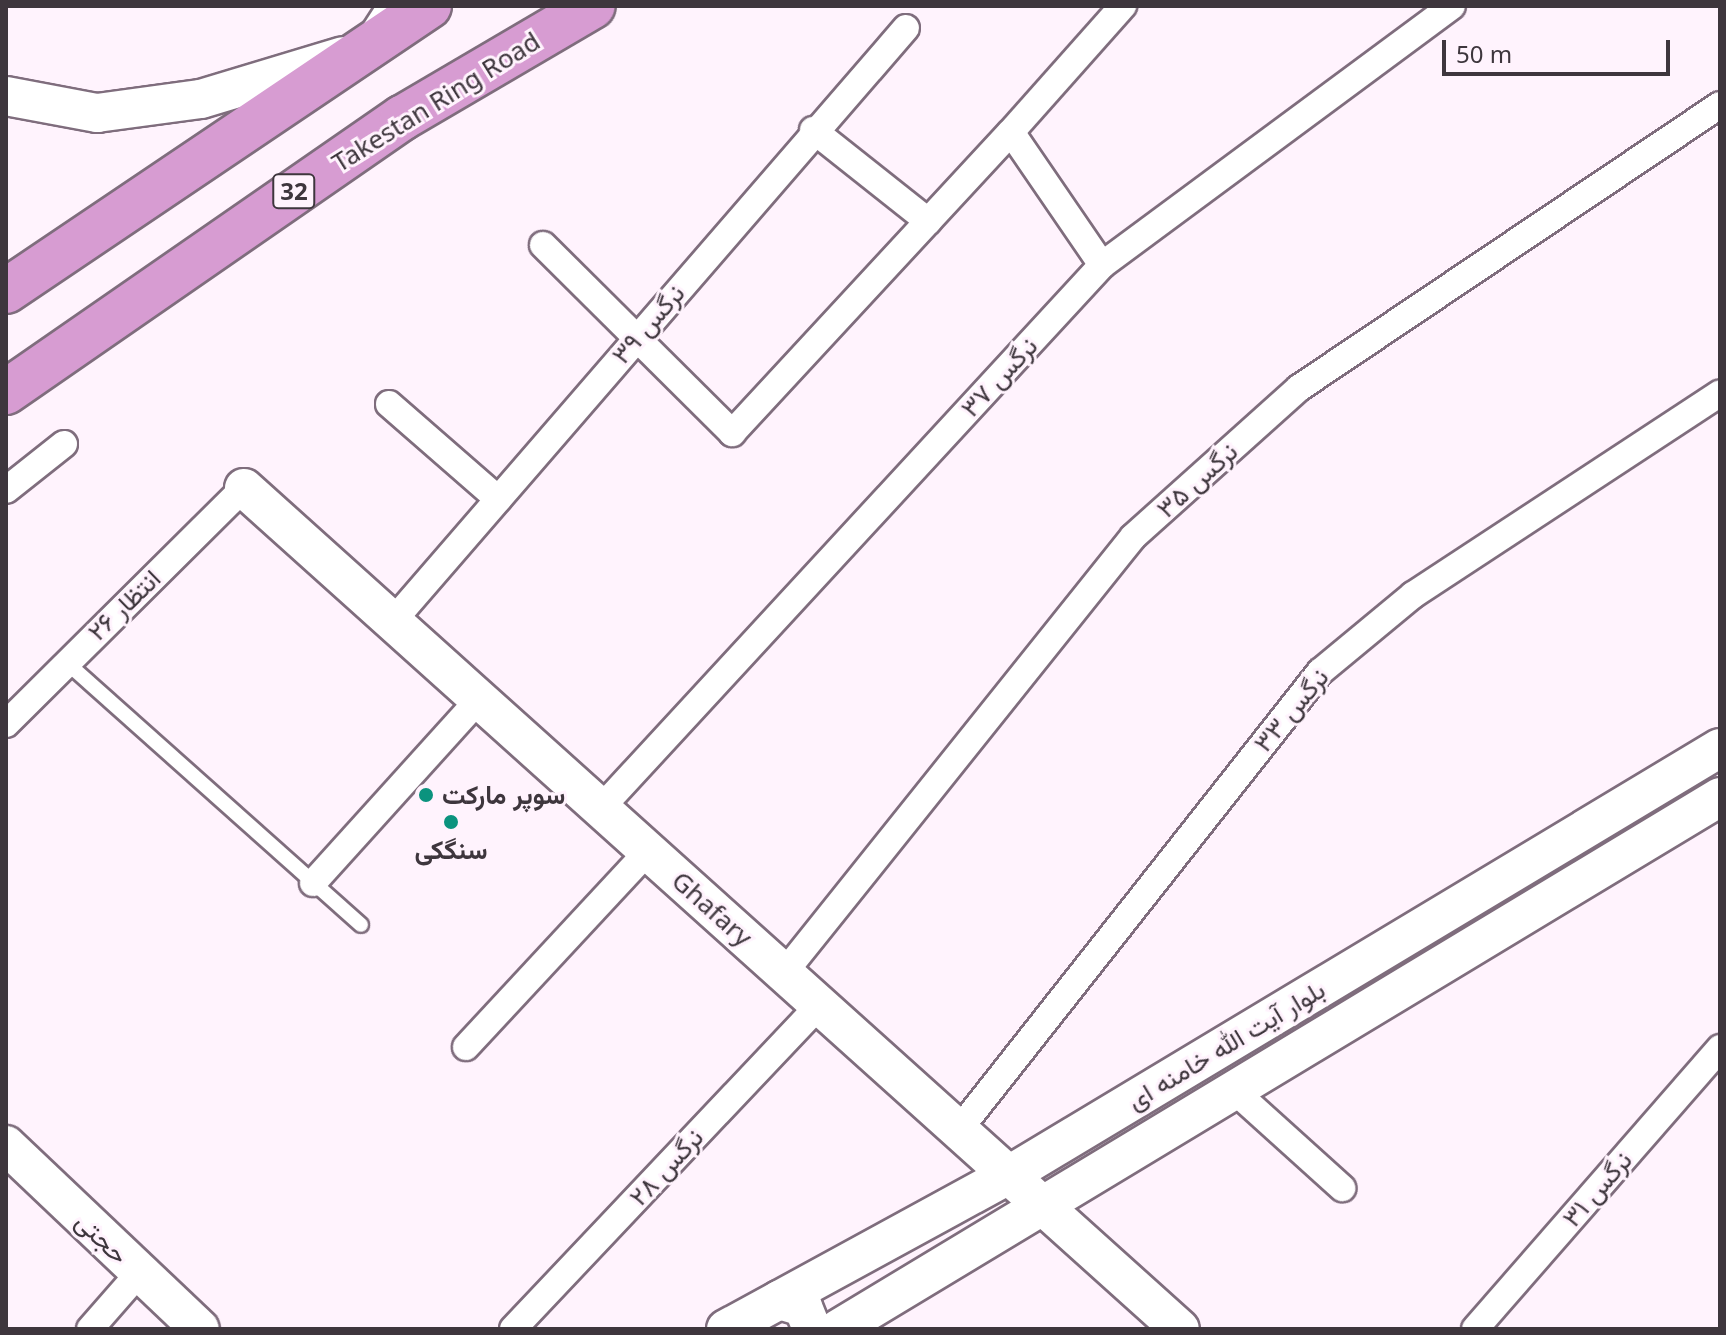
<!DOCTYPE html>
<html>
<head>
<meta charset="utf-8">
<style>
	body { margin:0 }
	#map { position:relative; width:1726px; height:1335px; overflow:hidden; background:#fff3fd; font-family:"Noto Sans",Vazirmatn,sans-serif }
	div>[style] { position:absolute }
	.roads { filter:drop-shadow(2px 0 #7f6d7d) drop-shadow(-2px 0 #7f6d7d) drop-shadow(0 2px #7f6d7d) drop-shadow(0 -2px #7f6d7d) }
	.lane>* { height:14px; margin:-7px; padding:0 7px; transform-origin:7px; border-radius:7px; background:#fff }
	.street>* { height:26px; margin:-13px; padding:0 13px; transform-origin:13px; border-radius:13px; background:#fff }
	.secondary>* { height:38px; margin:-19px; padding:0 19px; transform-origin:19px; border-radius:19px; background:#fff }
	.highway>* { height:44px; margin:-22px; padding:0 22px; transform-origin:22px; border-radius:22px; background:#d79cd2 }
	.dots>* { width:22px; height:22px; translate:-50% -50%; box-sizing:border-box; border:4px solid #fff3fd; border-radius:50% }
	span { translate:-50% -50%; white-space:nowrap; text-align:center; line-height:1.15; -webkit-text-stroke:6px #fff3fd; paint-order:stroke }
	.shield-label span { padding:2px 6px; background:#fff3fd; border:2px solid; border-radius:6px; -webkit-text-stroke-width:0 }
	.shield-label { font-size:24px; color:#3e363d; font-weight:700 }
	.street-label { font-size:26px; color:#3e363d }
	.poi-label { font-size:26px; color:#3e363d; font-weight:700 }
	.left { translate:0 -50%; text-align:left }
	.frame { position:absolute; inset:0; border:8px solid #3e363d; pointer-events:none }
	.scale { position:absolute; left:1442px; top:40px; width:228px; height:36px; box-sizing:border-box; border:4px solid #3e363d; border-top:0; padding-left:10px; font-size:24px; line-height:28px; white-space:nowrap; color:#3e363d; -webkit-text-stroke:6px #fff3fd; paint-order:stroke }
</style>
</head>
<body>
<div id="map">
	<div class="roads">
		<div class="lane">
			<i style="left:369px;top:29px;width:27px;rotate:-57deg"></i>
			<i style="left:66px;top:662px;width:395px;rotate:41.7deg"></i>
		</div>
		<div class="street">
			<i style="left:813px;top:130px;width:147px;rotate:38.4deg"></i>
			<i style="left:543px;top:245px;width:267px;rotate:44.8deg"></i>
			<i style="left:732px;top:433px;width:410px;rotate:-47.2deg"></i>
			<i style="left:1102px;top:265px;width:161px;rotate:-124.4deg"></i>
			<i style="left:1011px;top:132px;width:169px;rotate:-48.4deg"></i>
			<i style="left:389px;top:404px;width:145px;rotate:41.1deg"></i>
			<i style="left:6px;top:490px;width:74px;rotate:-38.4deg"></i>
			<i style="left:393px;top:621px;width:784px;rotate:-49.14deg"></i>
			<i style="left:6px;top:724px;width:335px;rotate:-44.8deg"></i>
			<i style="left:601px;top:808px;width:739px;rotate:-47.3deg"></i>
			<i style="left:1102px;top:265px;width:435px;rotate:-36.5deg"></i>
			<i style="left:313px;top:883px;width:248px;rotate:-47.9deg"></i>
			<i style="left:784px;top:973px;width:558px;rotate:-51.32deg"></i>
			<i style="left:1133px;top:537px;width:223px;rotate:-41.9deg"></i>
			<i style="left:1299px;top:388px;width:507px;rotate:-33.91deg"></i>
			<i style="left:466px;top:1047px;width:267px;rotate:-47.1deg"></i>
			<i style="left:1237px;top:1093px;width:142px;rotate:42.1deg"></i>
			<i style="left:958px;top:1131px;width:585px;rotate:-51.74deg"></i>
			<i style="left:1320px;top:672px;width:121px;rotate:-39.6deg"></i>
			<i style="left:1413px;top:595px;width:367px;rotate:-33.3deg"></i>
			<i style="left:90px;top:1329px;width:74px;rotate:-48.8deg"></i>
			<i style="left:513px;top:1329px;width:446px;rotate:-46.6deg"></i>
			<i style="left:1475px;top:1329px;width:373px;rotate:-48.9deg"></i>
		</div>
		<div class="secondary">
			<i style="left:6px;top:96px;width:93px;rotate:10.6deg"></i>
			<i style="left:97px;top:113px;width:105px;rotate:-7.7deg"></i>
			<i style="left:201px;top:99px;width:148px;rotate:-16.8deg"></i>
			<i style="left:244px;top:488px;width:1258px;rotate:41.94deg"></i>
			<i style="left:6px;top:1145px;width:267px;rotate:43.5deg"></i>
			<i style="left:779px;top:1300px;width:25px;rotate:16deg"></i>
			<i style="left:803px;top:1307px;width:24px;rotate:68deg"></i>
			<i style="left:726px;top:1329px;width:322px;rotate:-28.6deg"></i>
			<i style="left:1009px;top:1175px;width:829px;rotate:-30.99deg"></i>
			<i style="left:838px;top:1329px;width:1030px;rotate:-31.1deg"></i>
		</div>
		<div class="highway">
			<i style="left:6px;top:291px;width:510px;rotate:-33.97deg"></i>
			<i style="left:6px;top:392px;width:482px;rotate:-34.7deg"></i>
			<i style="left:402px;top:118px;width:221px;rotate:-30.4deg"></i>
		</div>
	</div>
	<div class="dots">
		<i style="left:426px;top:795px;background:#0b937e"></i>
		<i style="left:451px;top:822px;background:#0b937e"></i>
	</div>
	<div class="shield-label">
		<span style="left:294px;top:191px">32</span>
	</div>
	<div class="street-label">
		<span style="left:436px;top:102px;rotate:-32deg">Takestan Ring Road</span>
		<span style="left:648px;top:324px;rotate:-49deg">نرگس ۳۹</span>
		<span style="left:999px;top:377px;rotate:-47deg">نرگس ۳۷</span>
		<span style="left:1197px;top:480px;rotate:-42deg">نرگس ۳۵</span>
		<span style="left:124px;top:605px;rotate:-44deg">انتظار ۲۶</span>
		<span style="left:1291px;top:710px;rotate:-50deg">نرگس ۳۳</span>
		<span style="left:712px;top:909px;rotate:42deg">Ghafary</span>
		<span style="left:1226px;top:1045px;rotate:-31deg">بلوار آیت الله خامنه ای</span>
		<span style="left:666px;top:1167px;rotate:-47deg">نرگس ۲۸</span>
		<span style="left:1597px;top:1189px;rotate:-49deg">نرگس ۳۱</span>
		<span style="left:102px;top:1238px;rotate:44deg">حجتی</span>
	</div>
	<div class="poi-label">
		<span class="left" style="left:442px;top:795px">سوپر مارکت</span>
		<span style="left:451px;top:850px">سنگکی</span>
	</div>
	<div class="frame"></div>
	<div class="scale">50 m</div>
</div>
</body>
</html>
